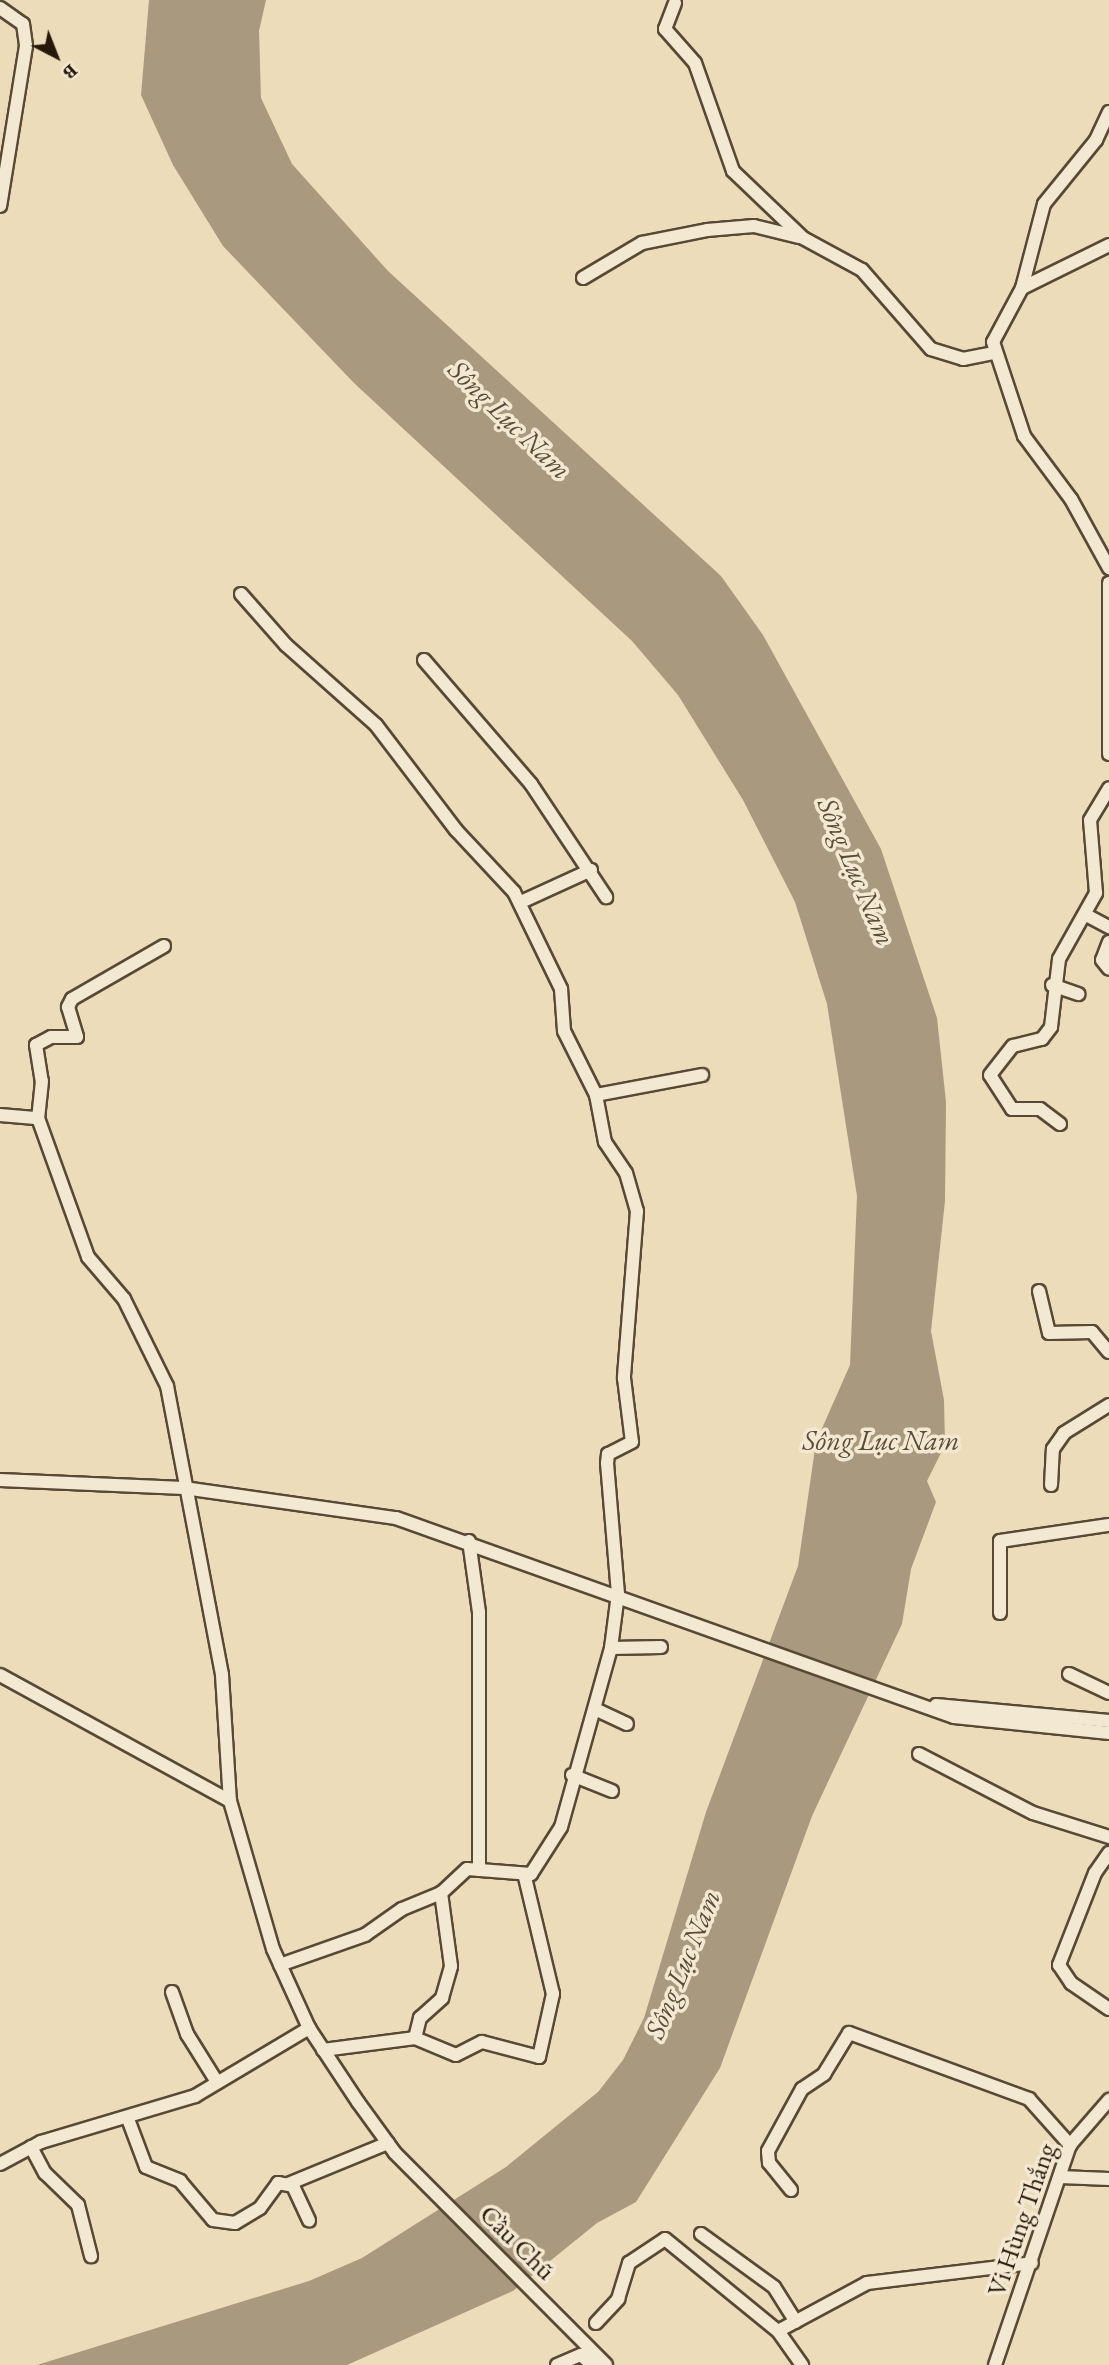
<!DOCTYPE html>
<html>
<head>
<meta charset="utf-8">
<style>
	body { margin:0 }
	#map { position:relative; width:1109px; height:2365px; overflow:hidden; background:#ecdcba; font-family:"EB Garamond",serif }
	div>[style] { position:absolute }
	.water>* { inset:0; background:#a9997e }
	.roads { filter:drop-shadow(2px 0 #584936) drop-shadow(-2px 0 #584936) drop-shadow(0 2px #584936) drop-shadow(0 -2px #584936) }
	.minor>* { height:12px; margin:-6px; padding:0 6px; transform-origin:6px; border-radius:6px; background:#f3e8d2 }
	span { translate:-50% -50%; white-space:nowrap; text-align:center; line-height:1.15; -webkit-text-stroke:7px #f3e8d2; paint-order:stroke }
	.street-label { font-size:26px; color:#26180a }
	.water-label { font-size:28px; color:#5a4c38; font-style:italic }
	.north { position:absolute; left:21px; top:21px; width:70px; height:70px; -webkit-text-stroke:5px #f3e8d2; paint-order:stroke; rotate:138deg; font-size:19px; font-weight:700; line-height:28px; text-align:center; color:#26180a }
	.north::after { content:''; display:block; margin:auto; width:24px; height:32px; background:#26180a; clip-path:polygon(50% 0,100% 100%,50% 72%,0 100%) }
</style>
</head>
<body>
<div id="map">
	<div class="water">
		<i style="clip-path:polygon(149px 0,266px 0,259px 31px,261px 98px,292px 164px,388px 271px,721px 576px,763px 635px,881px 849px,937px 1018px,946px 1102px,945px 1201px,931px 1331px,944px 1400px,945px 1445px,927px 1481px,936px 1502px,911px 1569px,902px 1624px,812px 1816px,720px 2068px,636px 2202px,597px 2223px,513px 2291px,347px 2365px,37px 2365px,309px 2281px,362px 2258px,506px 2167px,598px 2092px,623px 2060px,644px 2018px,706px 1812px,798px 1566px,816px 1442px,850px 1365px,857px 1196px,827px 1004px,795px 902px,743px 800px,678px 695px,632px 641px,354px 383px,223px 246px,173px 165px,141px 95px)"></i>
	</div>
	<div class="roads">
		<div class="minor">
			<i style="left:675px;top:3px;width:28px;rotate:111deg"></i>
			<i style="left:665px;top:29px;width:45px;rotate:48.6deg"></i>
			<i style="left:695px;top:63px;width:114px;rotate:70.6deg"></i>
			<i style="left:733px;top:171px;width:97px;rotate:43.7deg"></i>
			<i style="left:803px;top:238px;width:67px;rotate:28.5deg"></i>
			<i style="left:862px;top:270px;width:105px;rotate:48.9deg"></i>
			<i style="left:931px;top:349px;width:34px;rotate:17deg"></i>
			<i style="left:963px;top:359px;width:33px;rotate:-11deg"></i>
			<i style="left:0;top:8px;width:28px;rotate:35deg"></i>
			<i style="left:23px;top:24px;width:22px;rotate:82deg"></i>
			<i style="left:26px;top:46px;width:162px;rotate:99.2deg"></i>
			<i style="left:1109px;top:112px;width:31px;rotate:115deg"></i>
			<i style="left:1096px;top:140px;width:82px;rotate:129.1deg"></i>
			<i style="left:1044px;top:204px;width:87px;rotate:104.7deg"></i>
			<i style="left:1022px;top:288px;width:61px;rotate:118.2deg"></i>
			<i style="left:993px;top:342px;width:99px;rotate:71.7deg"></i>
			<i style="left:1024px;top:436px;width:79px;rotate:53.3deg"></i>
			<i style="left:1071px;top:499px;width:79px;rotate:61.2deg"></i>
			<i style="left:583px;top:278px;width:69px;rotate:-30.7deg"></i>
			<i style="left:642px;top:243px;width:66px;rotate:-11.3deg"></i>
			<i style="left:707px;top:230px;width:47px;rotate:-4.9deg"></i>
			<i style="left:754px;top:226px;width:46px;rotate:13.7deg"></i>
			<i style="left:1022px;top:288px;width:97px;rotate:-26.3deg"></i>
			<i style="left:1109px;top:583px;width:171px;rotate:90deg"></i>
			<i style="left:241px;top:594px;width:68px;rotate:48.6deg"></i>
			<i style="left:286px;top:645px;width:120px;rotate:41.6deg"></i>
			<i style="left:376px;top:725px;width:132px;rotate:52.7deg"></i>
			<i style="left:456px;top:830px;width:85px;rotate:46.9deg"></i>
			<i style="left:514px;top:892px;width:108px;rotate:64.1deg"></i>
			<i style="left:561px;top:989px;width:42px;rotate:85.9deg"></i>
			<i style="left:564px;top:1031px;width:72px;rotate:63.4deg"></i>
			<i style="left:596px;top:1095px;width:48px;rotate:79.2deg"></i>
			<i style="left:605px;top:1142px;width:37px;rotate:56deg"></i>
			<i style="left:626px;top:1173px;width:40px;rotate:74deg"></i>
			<i style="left:637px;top:1211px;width:168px;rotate:94.5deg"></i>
			<i style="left:624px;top:1378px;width:64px;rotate:82.9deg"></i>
			<i style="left:632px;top:1442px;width:27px;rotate:153deg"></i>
			<i style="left:608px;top:1454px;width:9px;rotate:96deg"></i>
			<i style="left:607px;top:1463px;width:131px;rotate:85.2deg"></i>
			<i style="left:618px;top:1594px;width:54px;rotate:97.4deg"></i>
			<i style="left:611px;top:1648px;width:186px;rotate:105.6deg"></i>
			<i style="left:561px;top:1827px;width:56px;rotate:122.6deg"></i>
			<i style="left:531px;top:1874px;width:64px;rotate:-175.5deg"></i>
			<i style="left:467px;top:1869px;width:35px;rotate:137deg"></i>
			<i style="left:441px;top:1893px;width:42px;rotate:157.7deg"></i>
			<i style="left:402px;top:1909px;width:45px;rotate:144.9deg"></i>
			<i style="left:365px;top:1935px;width:90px;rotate:160.6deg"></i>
			<i style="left:424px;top:660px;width:164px;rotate:49.2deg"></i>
			<i style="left:531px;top:784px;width:136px;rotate:56.4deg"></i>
			<i style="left:521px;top:902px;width:77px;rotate:-24.6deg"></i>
			<i style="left:1088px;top:916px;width:24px;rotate:28deg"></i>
			<i style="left:1109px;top:942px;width:19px;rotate:111deg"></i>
			<i style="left:1102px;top:960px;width:11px;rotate:52deg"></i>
			<i style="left:164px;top:946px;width:106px;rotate:150.1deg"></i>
			<i style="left:72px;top:999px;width:9px;rotate:117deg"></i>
			<i style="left:68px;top:1007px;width:31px;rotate:73deg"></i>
			<i style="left:77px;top:1037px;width:26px;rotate:180deg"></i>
			<i style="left:51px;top:1037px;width:17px;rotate:152deg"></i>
			<i style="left:36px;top:1045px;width:36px;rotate:81deg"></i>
			<i style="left:42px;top:1081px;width:37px;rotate:96deg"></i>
			<i style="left:38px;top:1118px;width:148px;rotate:70.2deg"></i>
			<i style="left:88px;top:1257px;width:55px;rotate:49.4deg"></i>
			<i style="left:124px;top:1299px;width:97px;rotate:63.7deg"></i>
			<i style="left:167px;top:1386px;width:294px;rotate:79.2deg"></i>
			<i style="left:222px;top:1675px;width:126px;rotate:86.4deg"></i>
			<i style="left:1052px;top:985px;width:28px;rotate:19deg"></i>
			<i style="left:596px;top:1095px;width:108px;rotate:-10.7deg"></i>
			<i style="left:0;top:1115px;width:38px;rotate:5deg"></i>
			<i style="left:1060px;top:1124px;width:25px;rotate:-143deg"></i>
			<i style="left:1040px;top:1109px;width:28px;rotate:180deg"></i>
			<i style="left:1012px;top:1109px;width:40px;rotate:-122.9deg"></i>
			<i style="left:990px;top:1075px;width:37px;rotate:-52deg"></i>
			<i style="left:1013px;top:1046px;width:30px;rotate:-14deg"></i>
			<i style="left:1042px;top:1039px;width:15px;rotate:-53deg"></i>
			<i style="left:1051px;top:1027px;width:68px;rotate:-83.3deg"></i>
			<i style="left:1059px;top:959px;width:76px;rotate:-60.7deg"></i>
			<i style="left:1096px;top:893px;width:73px;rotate:-94.7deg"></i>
			<i style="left:1090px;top:820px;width:37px;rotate:-59deg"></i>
			<i style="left:1039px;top:1291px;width:43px;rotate:76.6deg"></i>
			<i style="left:1049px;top:1333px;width:43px;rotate:-1.3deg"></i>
			<i style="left:1092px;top:1332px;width:26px;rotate:50deg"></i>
			<i style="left:0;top:1480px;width:184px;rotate:2.5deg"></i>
			<i style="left:184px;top:1488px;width:214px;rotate:8.1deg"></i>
			<i style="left:396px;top:1518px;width:592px;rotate:19.63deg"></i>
			<i style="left:954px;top:1717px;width:156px;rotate:5.9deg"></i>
			<i style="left:1051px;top:1485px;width:36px;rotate:-87deg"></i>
			<i style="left:1053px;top:1449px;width:19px;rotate:-55deg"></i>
			<i style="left:1064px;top:1433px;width:53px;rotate:-31.9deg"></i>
			<i style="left:469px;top:1541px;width:72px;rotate:82deg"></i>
			<i style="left:479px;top:1612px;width:258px;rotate:90deg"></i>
			<i style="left:1000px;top:1613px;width:72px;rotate:-90deg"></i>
			<i style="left:1000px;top:1541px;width:110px;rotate:-8.4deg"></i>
			<i style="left:611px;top:1648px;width:50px;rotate:-1.1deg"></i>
			<i style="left:1069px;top:1674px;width:44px;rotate:25.4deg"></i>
			<i style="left:0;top:1675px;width:262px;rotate:28.7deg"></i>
			<i style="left:230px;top:1801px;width:154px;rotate:73.8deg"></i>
			<i style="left:273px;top:1949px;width:87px;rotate:65.5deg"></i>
			<i style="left:309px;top:2028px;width:89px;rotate:56.5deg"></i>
			<i style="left:358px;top:2102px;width:63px;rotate:54deg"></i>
			<i style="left:395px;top:2153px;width:299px;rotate:45.1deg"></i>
			<i style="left:936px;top:1705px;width:174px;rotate:5.3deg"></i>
			<i style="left:597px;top:1710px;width:33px;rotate:25deg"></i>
			<i style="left:919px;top:1754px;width:128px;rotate:27.4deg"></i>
			<i style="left:1033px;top:1813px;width:80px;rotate:17.5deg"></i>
			<i style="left:572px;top:1775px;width:43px;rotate:21.8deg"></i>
			<i style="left:1109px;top:1853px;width:24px;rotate:125deg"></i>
			<i style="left:1095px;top:1873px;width:99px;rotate:111.4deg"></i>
			<i style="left:1059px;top:1965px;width:22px;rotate:56deg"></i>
			<i style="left:1071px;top:1983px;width:46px;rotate:34.4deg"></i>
			<i style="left:172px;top:1992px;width:45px;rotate:70.3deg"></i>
			<i style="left:187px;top:2034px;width:57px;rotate:58deg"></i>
			<i style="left:415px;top:2038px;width:21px;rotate:-76deg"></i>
			<i style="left:420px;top:2018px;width:30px;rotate:-42deg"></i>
			<i style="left:442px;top:1998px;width:33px;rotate:-74deg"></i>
			<i style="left:451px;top:1966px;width:74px;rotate:-97.8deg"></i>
			<i style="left:323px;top:2050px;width:93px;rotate:-7.4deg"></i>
			<i style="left:415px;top:2038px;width:44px;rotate:22.5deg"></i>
			<i style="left:456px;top:2055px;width:29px;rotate:-27deg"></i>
			<i style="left:482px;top:2042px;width:59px;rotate:14.7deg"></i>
			<i style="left:539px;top:2057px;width:65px;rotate:-77.5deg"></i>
			<i style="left:553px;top:1994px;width:120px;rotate:-103.5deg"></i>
			<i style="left:128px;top:2119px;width:51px;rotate:69.4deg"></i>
			<i style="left:146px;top:2167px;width:37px;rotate:22deg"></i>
			<i style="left:180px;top:2181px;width:51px;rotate:49.8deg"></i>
			<i style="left:213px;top:2220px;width:22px;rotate:8deg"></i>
			<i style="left:235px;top:2223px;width:29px;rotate:-31deg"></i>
			<i style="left:260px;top:2208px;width:31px;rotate:-54deg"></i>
			<i style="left:278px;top:2183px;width:15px;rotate:11deg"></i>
			<i style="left:293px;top:2186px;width:38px;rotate:65deg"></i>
			<i style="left:31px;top:2147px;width:30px;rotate:62deg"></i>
			<i style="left:45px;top:2173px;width:46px;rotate:44.1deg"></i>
			<i style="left:78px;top:2205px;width:53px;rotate:75.7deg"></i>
			<i style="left:0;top:2164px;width:47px;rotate:-28.2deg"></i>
			<i style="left:41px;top:2142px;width:161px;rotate:-16.6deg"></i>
			<i style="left:195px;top:2096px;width:133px;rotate:-30.8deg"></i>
			<i style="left:1060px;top:2177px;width:49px;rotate:2.3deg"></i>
			<i style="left:288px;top:2184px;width:108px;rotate:-22.3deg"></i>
			<i style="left:791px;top:2190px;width:35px;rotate:-129deg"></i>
			<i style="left:769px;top:2163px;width:12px;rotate:-95deg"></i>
			<i style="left:768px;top:2151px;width:71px;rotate:-61.3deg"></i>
			<i style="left:802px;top:2089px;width:27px;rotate:-34deg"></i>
			<i style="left:824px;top:2074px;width:48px;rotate:-58.6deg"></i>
			<i style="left:849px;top:2033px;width:192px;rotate:20.1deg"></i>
			<i style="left:1029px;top:2099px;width:62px;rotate:48.3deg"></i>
			<i style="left:701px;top:2234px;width:90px;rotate:36deg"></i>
			<i style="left:774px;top:2287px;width:41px;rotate:57.8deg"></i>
			<i style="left:596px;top:2323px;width:33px;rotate:-47deg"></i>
			<i style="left:618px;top:2299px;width:38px;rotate:-73deg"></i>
			<i style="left:629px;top:2263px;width:43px;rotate:-33.7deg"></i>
			<i style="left:665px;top:2239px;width:146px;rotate:39.2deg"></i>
			<i style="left:778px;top:2331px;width:42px;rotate:54.8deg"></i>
			<i style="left:778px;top:2331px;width:101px;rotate:-28.3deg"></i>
			<i style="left:867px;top:2283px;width:166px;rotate:-6.9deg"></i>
			<i style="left:557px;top:2365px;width:26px;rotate:-23deg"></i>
			<i style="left:581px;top:2355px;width:15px;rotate:42deg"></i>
			<i style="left:995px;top:2365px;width:232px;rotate:-71.2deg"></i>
			<i style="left:1070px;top:2145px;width:60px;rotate:-49.1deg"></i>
		</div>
	</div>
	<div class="street-label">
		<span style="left:1022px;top:2220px;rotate:-71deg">Vi Hùng Thắng</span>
		<span style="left:517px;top:2243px;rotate:45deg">Cầu Chũ</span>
	</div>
	<div class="water-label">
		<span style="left:510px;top:419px;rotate:44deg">Sông Lục Nam</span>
		<span style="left:857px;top:871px;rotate:67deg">Sông Lục Nam</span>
		<span style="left:881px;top:1440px">Sông Lục Nam</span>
		<span style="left:682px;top:1964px;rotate:-68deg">Sông Lục Nam</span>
	</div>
	<div class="north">B</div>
</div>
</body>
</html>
